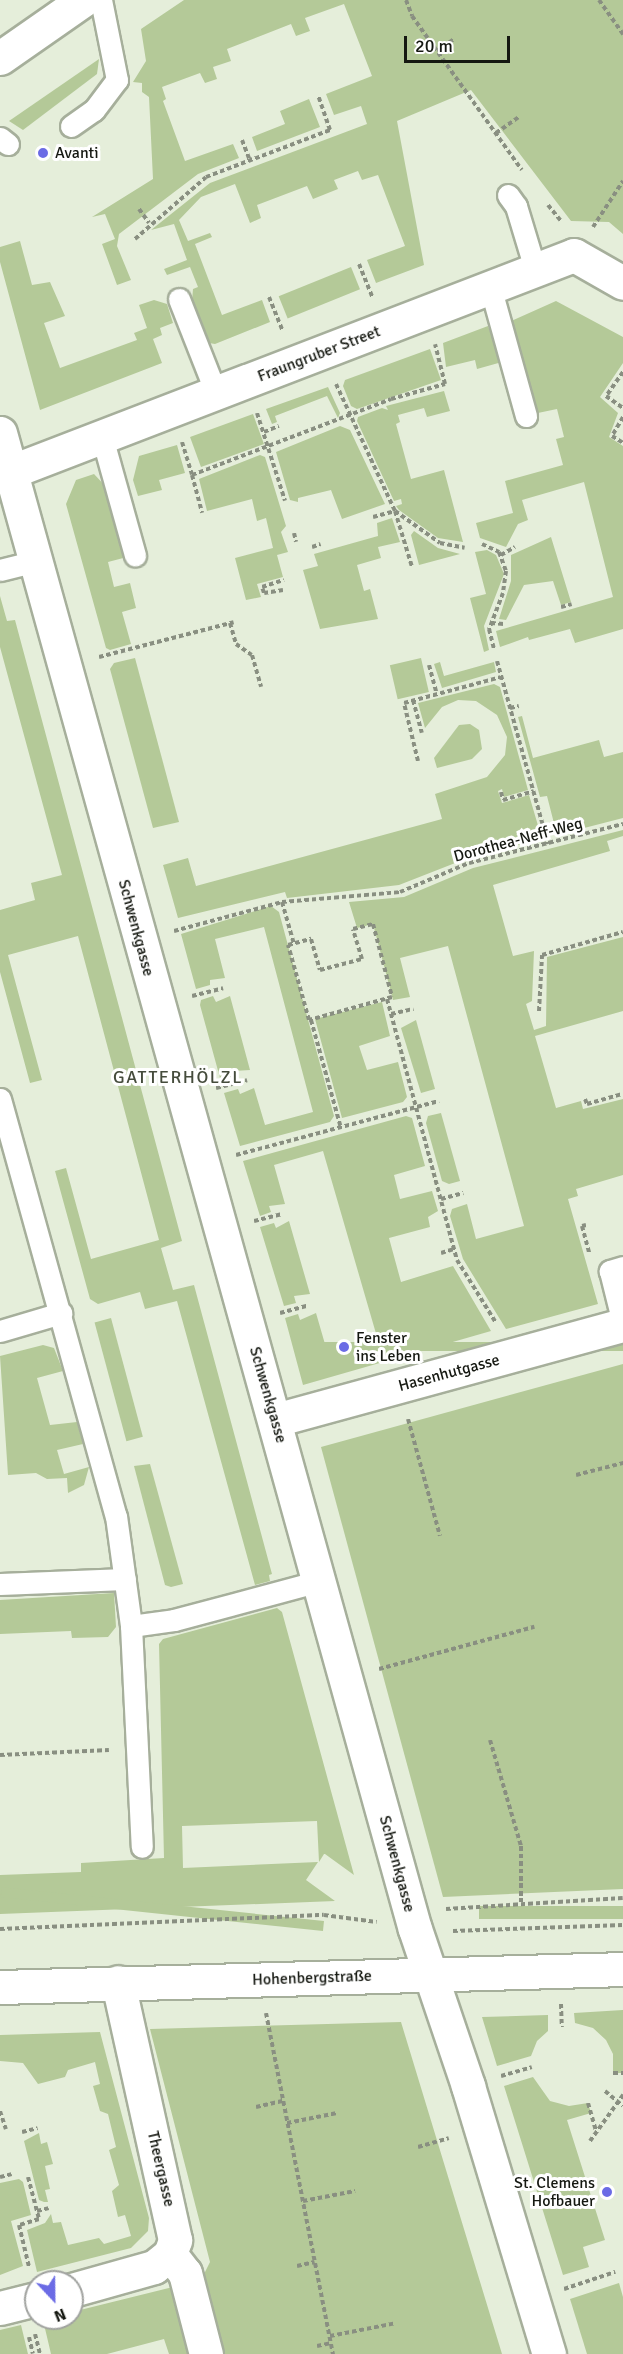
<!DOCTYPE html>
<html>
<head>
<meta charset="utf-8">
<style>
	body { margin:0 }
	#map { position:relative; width:623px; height:2354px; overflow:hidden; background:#e5eeda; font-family:Signika,sans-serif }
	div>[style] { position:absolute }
	.green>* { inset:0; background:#b4c998; transform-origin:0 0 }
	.path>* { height:4px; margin-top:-2px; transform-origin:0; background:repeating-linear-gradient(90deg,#898f81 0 4.5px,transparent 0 7.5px) }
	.roads { filter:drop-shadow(2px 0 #a6af9b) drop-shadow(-2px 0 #a6af9b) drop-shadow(0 2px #a6af9b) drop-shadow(0 -2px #a6af9b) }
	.lane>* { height:21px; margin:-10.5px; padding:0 10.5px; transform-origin:10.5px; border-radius:10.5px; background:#fff }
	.street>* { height:33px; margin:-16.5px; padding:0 16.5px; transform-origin:16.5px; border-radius:16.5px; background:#fff }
	.secondary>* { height:33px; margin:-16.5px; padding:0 16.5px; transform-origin:16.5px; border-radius:16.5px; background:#fff }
	.dots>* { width:16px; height:16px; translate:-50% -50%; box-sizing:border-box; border:3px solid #fff; border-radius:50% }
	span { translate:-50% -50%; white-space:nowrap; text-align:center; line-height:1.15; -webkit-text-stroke:6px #fff; paint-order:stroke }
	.poi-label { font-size:16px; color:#151811 }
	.left { translate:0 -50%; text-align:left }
	.right { translate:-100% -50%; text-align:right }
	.street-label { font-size:16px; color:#151811 }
	.neighbourhood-label { font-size:18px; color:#454c3c; letter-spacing:1.5px }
	.north { position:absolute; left:24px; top:2270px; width:60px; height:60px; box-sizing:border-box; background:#fff; border:2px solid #a1a3a0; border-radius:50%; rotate:158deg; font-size:16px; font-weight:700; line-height:24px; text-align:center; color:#151811 }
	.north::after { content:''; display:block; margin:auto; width:21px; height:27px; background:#6b6be5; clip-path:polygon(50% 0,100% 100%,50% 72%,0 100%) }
	.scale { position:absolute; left:404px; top:36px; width:106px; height:27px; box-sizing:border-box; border:3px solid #151811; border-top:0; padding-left:8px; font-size:18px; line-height:21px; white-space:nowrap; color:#151811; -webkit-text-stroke:4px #fff; paint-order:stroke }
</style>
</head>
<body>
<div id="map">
	<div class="green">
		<i style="clip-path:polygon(184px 0,623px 0,623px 234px,609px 222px,571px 221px,471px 90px,397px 121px,424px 265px,376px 283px,367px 260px,405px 246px,378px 175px,362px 180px,358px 171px,334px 180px,338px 189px,313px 199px,307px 186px,257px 205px,261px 218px,250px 223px,235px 184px,201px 197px,179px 220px,188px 241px,210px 233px,212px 237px,195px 244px,222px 315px,262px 300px,270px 322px,215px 344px,209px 343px,192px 301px,193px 289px,198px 287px,190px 267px,167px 275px,164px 269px,187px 260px,174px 224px,151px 230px,210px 183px,367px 124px,361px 106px,334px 115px,326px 94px,372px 76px,344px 4px,305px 18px,310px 31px,296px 36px,291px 24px,227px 49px,231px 61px,213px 67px,217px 79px,205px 83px,200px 73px,162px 87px,166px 99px,163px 101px,185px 161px,233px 144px,239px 158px,198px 174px,119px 234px,117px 246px,131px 280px,117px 285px,102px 244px,115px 239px,105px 214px,92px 217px,153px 179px,149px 97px,142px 92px,142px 83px,133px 82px,146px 61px,141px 29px)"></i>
		<i style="clip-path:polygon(99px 59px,97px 74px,23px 130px,9px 121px)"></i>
		<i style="clip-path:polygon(309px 99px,320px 127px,257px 151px,252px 137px,285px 124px,280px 111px)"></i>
		<i style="clip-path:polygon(20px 241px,32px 285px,50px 282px,65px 316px,44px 323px,60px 368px,137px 340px,134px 333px,147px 328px,139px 305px,154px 300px,167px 304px,173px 323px,160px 328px,162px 335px,153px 339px,162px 363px,40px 410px,0 262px,0 247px)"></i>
		<i style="left:351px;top:267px;width:24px;height:78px;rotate:68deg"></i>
		<i style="clip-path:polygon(556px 301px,623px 337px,623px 363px,600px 397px,618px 413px,609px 437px,623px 446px,623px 629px,575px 643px,570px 629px,529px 640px,528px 637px,500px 647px,496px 631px,613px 597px,584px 482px,522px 500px,528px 520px,518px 524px,506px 547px,480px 538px,476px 523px,513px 513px,505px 481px,563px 465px,556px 439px,564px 437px,557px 409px,533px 414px,509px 322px)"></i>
		<i style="clip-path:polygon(488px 326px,502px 362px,477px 369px,475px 360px,446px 367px,443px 343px)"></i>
		<i style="clip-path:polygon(430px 349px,441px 380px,357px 409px,351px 406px,343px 386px,345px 380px)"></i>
		<i style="clip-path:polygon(328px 387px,340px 413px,338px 418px,327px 396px,275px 416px,277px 422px,272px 424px,266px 409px)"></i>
		<i style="clip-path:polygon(444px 391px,450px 411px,427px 417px,424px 408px,398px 415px,400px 422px,396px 424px,411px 479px,444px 470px,463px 542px,438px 538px,399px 510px,396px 506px,402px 504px,401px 499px,394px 501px,357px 421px,358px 417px,382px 408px,388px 410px,386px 406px)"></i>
		<i style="left:253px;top:414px;width:32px;height:67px;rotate:70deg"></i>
		<i style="clip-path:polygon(340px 426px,350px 430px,385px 504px,342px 519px,331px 490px,298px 498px,298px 502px,290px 500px,276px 452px)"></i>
		<i style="clip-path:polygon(177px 445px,185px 473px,159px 480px,162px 490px,138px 496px,133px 480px,139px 456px)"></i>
		<i style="clip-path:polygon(260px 455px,265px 457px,286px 526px,281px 532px,288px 552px,277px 555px,283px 577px,257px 584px,261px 597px,246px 600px,235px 558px,273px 548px,266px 518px,257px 521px,252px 499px,207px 511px,199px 479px)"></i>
		<i style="clip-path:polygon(94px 474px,108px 489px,127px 557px,108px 562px,114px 587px,130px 583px,136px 608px,122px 612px,131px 644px,110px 650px,106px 648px,66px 504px,76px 480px)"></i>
		<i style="clip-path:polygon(392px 518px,400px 542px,378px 547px,381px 558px,357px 565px,364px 591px,370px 589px,378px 619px,320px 629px,303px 570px,318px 566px,314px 554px,378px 536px,377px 523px)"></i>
		<i style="clip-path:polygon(414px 531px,438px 548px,460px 554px,419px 565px,411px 535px)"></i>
		<i style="clip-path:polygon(551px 537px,571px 602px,561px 605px,553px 581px,524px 585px,506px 620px,499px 619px,511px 581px,511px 555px)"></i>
		<i style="clip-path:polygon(487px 550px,496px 555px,504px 574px,484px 626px,489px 650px,484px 652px,470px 598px,486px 594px,475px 552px)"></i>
		<i style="clip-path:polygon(0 596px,7px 621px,15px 620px,182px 1241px,161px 1248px,173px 1290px,194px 1285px,272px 1574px,269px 1575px,270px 1581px,255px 1585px,177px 1301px,145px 1309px,140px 1292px,98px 1304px,90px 1299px,55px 1171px,66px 1168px,91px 1259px,159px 1240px,78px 936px,8px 955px,42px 1080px,30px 1083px,0 972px,0 910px,35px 900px,31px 883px,62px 875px,0 647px)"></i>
		<i style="clip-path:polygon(135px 658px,179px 822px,153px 828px,110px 669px,114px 663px)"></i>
		<i style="left:421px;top:658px;width:35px;height:32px;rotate:77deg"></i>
		<i style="clip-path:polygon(440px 662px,444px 676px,494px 662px,496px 672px,442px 688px,434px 664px)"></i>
		<i style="clip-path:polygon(494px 684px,500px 687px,528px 790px,504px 797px,502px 789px,498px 791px,502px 803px,529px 795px,542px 839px,468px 858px,399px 885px,287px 898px,285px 892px,178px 918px,163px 865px,188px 858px,196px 886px,442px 819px,435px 794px,487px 777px,505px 755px,507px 737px,497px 715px,476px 701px,458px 700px,442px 707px,425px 728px,418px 703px)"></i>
		<i style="clip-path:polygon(522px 716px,533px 758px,599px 740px,604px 757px,623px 752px,623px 818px,557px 835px,547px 796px,540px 797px,518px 717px)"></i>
		<i style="clip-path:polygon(459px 725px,470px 724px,479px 730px,482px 749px,472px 759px,437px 768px,434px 758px)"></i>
		<i style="clip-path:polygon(623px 830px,623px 836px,607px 841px,610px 851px,493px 885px,513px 956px,534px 951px,532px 1001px,526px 1004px,534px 1030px,546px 1026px,547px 957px,623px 937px,623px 1011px,535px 1036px,556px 1108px,581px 1101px,583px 1109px,623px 1099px,623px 1175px,576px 1189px,578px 1196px,568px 1199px,598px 1304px,506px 1329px,463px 1259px,450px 1216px,452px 1209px,467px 1204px,476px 1239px,524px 1226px,448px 946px,400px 958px,410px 997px,393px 1000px,373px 924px,357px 928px,349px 902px,404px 897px,473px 868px)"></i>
		<i style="clip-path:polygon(271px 906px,279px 912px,334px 1116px,330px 1122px,240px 1146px,224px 1093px,238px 1089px,240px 1094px,254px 1088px,265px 1125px,313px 1112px,264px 927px,215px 939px,225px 978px,210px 980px,210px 985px,196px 989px,181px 934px)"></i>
		<i style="clip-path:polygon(213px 996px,216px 1002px,230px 996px,250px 1070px,234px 1071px,235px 1078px,225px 1081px,220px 1078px,200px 1005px,201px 1000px)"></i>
		<i style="clip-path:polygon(382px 1002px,390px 1036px,359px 1046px,367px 1070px,398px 1062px,407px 1097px,403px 1102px,342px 1118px,315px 1019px)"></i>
		<i style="clip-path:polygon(416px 1020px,435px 1089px,421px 1093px,401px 1028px)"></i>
		<i style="clip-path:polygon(441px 1113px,460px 1181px,449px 1184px,442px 1181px,426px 1123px,428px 1116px)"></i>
		<i style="clip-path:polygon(406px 1116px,412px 1118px,425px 1166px,394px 1175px,400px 1199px,432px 1191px,438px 1211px,428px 1217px,430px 1227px,389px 1238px,401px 1282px,453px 1266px,491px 1331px,303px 1385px,285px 1318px,298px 1314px,300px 1320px,316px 1313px,327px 1351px,377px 1337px,323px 1151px,274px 1165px,285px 1204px,269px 1206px,271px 1212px,260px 1216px,243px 1161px)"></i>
		<i style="clip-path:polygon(289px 1221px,310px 1294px,294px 1296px,296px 1303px,284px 1306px,260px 1227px,274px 1223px,276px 1228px)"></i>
		<i style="left:111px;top:1318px;width:123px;height:17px;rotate:75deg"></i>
		<i style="left:623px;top:1342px;width:9px;height:319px;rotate:90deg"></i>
		<i style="clip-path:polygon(43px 1345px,54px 1348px,63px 1371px,37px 1378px,50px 1425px,77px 1422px,83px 1444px,57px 1450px,64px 1474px,89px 1467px,84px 1485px,68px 1493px,67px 1478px,47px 1479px,36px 1473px,8px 1475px,0 1356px)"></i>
		<i style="clip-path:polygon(623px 1364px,623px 1889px,443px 1897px,321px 1447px)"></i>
		<i style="clip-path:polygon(150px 1464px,183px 1584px,171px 1587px,165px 1585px,134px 1466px)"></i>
		<i style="clip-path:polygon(114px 1593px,116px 1627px,108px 1637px,72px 1638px,71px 1631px,0 1634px,0 1600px)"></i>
		<i style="clip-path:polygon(277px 1608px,282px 1612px,354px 1875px,325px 1854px,324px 1854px,319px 1862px,317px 1821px,182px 1826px,183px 1868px,318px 1862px,306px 1880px,335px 1901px,0 1914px,0 1875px,81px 1872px,81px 1863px,164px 1858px,159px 1644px,163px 1639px)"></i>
		<i style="left:623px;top:1906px;width:13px;height:144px;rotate:90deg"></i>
		<i style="left:324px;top:1921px;width:10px;height:324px;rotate:96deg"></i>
		<i style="clip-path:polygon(623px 2010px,623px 2073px,613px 2073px,613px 2054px,606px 2040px,593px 2028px,575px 2023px,574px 2013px)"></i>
		<i style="clip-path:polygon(548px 2015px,548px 2031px,537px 2041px,531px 2056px,497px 2066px,482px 2017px)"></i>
		<i style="clip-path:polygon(401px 2022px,502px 2354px,216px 2354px,202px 2278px,210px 2262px,150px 2029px)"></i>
		<i style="clip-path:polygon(100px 2032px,149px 2218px,148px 2231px,131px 2248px,37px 2272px,27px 2230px,45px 2223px,51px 2214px,53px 2223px,61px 2222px,68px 2245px,99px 2238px,104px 2244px,131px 2236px,125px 2215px,118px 2217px,112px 2191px,119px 2185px,109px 2150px,116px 2147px,108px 2114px,100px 2111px,93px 2086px,100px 2084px,95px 2062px,68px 2070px,65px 2077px,38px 2084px,23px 2063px,0 2061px,0 2035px)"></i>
		<i style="clip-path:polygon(533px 2077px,550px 2101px,569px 2106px,588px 2103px,591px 2113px,567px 2120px,605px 2240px,583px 2247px,589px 2267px,563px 2275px,504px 2086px)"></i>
		<i style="clip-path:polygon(39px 2133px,41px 2144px,47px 2142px,53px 2164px,45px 2166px,50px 2189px,45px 2190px,48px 2202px,44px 2202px,39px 2200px,24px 2141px)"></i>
		<i style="clip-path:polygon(19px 2179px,23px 2182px,31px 2215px,11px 2221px,23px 2266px,0 2275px,0 2183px)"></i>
		<i style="clip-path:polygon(619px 2283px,623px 2297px,623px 2354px,587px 2354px,570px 2299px)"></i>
		<i style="clip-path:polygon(181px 2285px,199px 2354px,169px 2354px,164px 2339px,107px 2354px,51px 2354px,43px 2320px,72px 2318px,72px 2312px)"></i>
		<i style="clip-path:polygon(21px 2325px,28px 2354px,0 2354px,0 2330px)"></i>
	</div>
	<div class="path">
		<i style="left:406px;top:0;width:17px;rotate:69deg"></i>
		<i style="left:412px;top:16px;width:189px;rotate:54.5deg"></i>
		<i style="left:599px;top:0;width:42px;rotate:54.8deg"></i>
		<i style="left:437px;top:51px;width:21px;rotate:-35deg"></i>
		<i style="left:496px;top:133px;width:28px;rotate:-35deg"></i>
		<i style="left:242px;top:140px;width:22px;rotate:69deg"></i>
		<i style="left:548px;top:205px;width:22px;rotate:51deg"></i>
		<i style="left:139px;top:209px;width:17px;rotate:54deg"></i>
		<i style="left:593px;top:227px;width:55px;rotate:-56.9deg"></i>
		<i style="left:135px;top:239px;width:94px;rotate:-41.1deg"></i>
		<i style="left:206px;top:177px;width:133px;rotate:-20.8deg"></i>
		<i style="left:330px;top:130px;width:36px;rotate:-109deg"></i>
		<i style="left:359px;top:264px;width:35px;rotate:68deg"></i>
		<i style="left:269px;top:297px;width:35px;rotate:68deg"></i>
		<i style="left:623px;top:372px;width:29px;rotate:125deg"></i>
		<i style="left:606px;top:396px;width:21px;rotate:35deg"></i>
		<i style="left:336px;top:384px;width:140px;rotate:65.1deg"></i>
		<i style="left:395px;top:511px;width:55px;rotate:35.4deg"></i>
		<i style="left:440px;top:543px;width:25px;rotate:11deg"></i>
		<i style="left:257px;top:413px;width:92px;rotate:72.3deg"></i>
		<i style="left:623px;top:417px;width:22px;rotate:120deg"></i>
		<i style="left:612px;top:436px;width:13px;rotate:32deg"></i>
		<i style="left:264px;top:432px;width:16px;rotate:-22deg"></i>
		<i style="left:182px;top:442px;width:34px;rotate:73deg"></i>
		<i style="left:192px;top:475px;width:213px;rotate:-20.9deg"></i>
		<i style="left:391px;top:399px;width:56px;rotate:-15.5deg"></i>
		<i style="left:445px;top:384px;width:41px;rotate:-104deg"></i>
		<i style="left:192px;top:475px;width:39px;rotate:75deg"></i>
		<i style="left:373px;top:517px;width:23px;rotate:-15deg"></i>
		<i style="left:395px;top:511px;width:59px;rotate:73.1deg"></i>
		<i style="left:294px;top:533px;width:9px;rotate:77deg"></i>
		<i style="left:482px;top:544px;width:19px;rotate:25deg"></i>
		<i style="left:499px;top:552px;width:20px;rotate:70deg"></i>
		<i style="left:506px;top:571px;width:22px;rotate:98deg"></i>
		<i style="left:503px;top:593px;width:39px;rotate:111deg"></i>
		<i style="left:489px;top:629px;width:21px;rotate:76deg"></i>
		<i style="left:312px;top:547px;width:9px;rotate:-18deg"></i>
		<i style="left:501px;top:555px;width:16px;rotate:-30deg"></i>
		<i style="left:283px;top:590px;width:19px;rotate:171deg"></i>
		<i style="left:264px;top:593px;width:6px;rotate:-108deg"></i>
		<i style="left:262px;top:587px;width:23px;rotate:-18deg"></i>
		<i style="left:561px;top:607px;width:11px;rotate:-15deg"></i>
		<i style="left:230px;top:623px;width:22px;rotate:74deg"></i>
		<i style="left:236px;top:644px;width:19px;rotate:35deg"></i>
		<i style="left:252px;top:655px;width:33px;rotate:74deg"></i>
		<i style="left:491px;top:623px;width:13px;rotate:4deg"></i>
		<i style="left:99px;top:657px;width:139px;rotate:-14.5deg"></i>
		<i style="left:497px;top:661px;width:190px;rotate:74.4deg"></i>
		<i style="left:429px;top:665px;width:30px;rotate:75deg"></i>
		<i style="left:413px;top:700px;width:34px;rotate:75deg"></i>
		<i style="left:510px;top:708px;width:9px;rotate:-13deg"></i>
		<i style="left:418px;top:761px;width:60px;rotate:-103.6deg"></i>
		<i style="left:404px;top:703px;width:100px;rotate:-15deg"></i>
		<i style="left:501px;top:792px;width:8px;rotate:76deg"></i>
		<i style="left:503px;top:800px;width:32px;rotate:-16deg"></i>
		<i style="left:282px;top:902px;width:44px;rotate:74.1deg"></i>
		<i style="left:373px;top:924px;width:75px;rotate:75.4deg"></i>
		<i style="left:392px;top:997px;width:86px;rotate:164.5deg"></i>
		<i style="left:309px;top:1020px;width:78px;rotate:-105.6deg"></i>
		<i style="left:288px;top:945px;width:24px;rotate:-15deg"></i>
		<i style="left:311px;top:939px;width:32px;rotate:74deg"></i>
		<i style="left:320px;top:970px;width:43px;rotate:-14.7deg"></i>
		<i style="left:362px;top:959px;width:31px;rotate:-107deg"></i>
		<i style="left:353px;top:929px;width:21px;rotate:-14deg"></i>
		<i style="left:174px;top:931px;width:112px;rotate:-15deg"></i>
		<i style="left:282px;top:902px;width:118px;rotate:-4.8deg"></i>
		<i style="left:400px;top:892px;width:75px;rotate:-22.8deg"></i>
		<i style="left:469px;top:863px;width:159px;rotate:-14.2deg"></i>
		<i style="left:192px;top:996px;width:32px;rotate:-14deg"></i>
		<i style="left:387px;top:999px;width:270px;rotate:75deg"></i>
		<i style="left:457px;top:1260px;width:74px;rotate:58.2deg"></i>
		<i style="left:539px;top:1011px;width:56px;rotate:-86.9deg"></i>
		<i style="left:542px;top:955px;width:84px;rotate:-15.9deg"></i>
		<i style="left:391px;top:1014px;width:23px;rotate:-13deg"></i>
		<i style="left:311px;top:1020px;width:112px;rotate:74.5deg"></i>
		<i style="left:216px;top:1088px;width:32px;rotate:-14deg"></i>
		<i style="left:585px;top:1099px;width:5px;rotate:68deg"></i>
		<i style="left:587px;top:1104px;width:37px;rotate:-16deg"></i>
		<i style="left:236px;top:1155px;width:210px;rotate:-14.9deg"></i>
		<i style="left:441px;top:1199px;width:23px;rotate:-15deg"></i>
		<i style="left:254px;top:1221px;width:29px;rotate:-14deg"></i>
		<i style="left:586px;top:1225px;width:4px;rotate:166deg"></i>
		<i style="left:582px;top:1226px;width:28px;rotate:75deg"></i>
		<i style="left:441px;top:1253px;width:14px;rotate:-17deg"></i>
		<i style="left:280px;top:1313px;width:28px;rotate:-15deg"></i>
		<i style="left:408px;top:1419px;width:121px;rotate:74.7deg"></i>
		<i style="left:576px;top:1475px;width:49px;rotate:-14.3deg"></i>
		<i style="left:379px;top:1669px;width:161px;rotate:-15.2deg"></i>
		<i style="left:490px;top:1740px;width:110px;rotate:73.7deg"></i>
		<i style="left:521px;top:1846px;width:56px;rotate:90deg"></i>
		<i style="left:0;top:1755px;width:109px;rotate:-2.6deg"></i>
		<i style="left:446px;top:1909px;width:177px;rotate:-3.6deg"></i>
		<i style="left:0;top:1929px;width:324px;rotate:-2.5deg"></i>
		<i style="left:324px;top:1915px;width:53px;rotate:7.5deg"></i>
		<i style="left:453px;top:1931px;width:170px;rotate:-2deg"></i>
		<i style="left:561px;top:2004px;width:23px;rotate:88deg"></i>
		<i style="left:266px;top:2013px;width:348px;rotate:78.9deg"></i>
		<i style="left:613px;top:2073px;width:10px"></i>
		<i style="left:501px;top:2076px;width:32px;rotate:-16deg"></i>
		<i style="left:605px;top:2091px;width:23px;rotate:40deg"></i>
		<i style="left:588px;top:2103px;width:29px;rotate:74deg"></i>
		<i style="left:256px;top:2107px;width:28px;rotate:-13deg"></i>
		<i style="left:0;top:2111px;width:19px;rotate:72deg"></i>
		<i style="left:287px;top:2123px;width:51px;rotate:-11.3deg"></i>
		<i style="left:22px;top:2132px;width:16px;rotate:-14deg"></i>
		<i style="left:590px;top:2141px;width:57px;rotate:-54.3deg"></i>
		<i style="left:418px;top:2147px;width:32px;rotate:-16deg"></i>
		<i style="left:0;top:2177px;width:12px;rotate:-14deg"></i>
		<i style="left:28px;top:2177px;width:43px;rotate:75.3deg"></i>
		<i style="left:39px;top:2219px;width:21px;rotate:163deg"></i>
		<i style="left:19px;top:2225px;width:43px;rotate:76.6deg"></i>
		<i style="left:303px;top:2201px;width:53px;rotate:-10.9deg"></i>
		<i style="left:37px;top:2211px;width:12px;rotate:-14deg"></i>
		<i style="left:297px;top:2266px;width:18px;rotate:-13deg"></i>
		<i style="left:564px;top:2289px;width:54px;rotate:-18.4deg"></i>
		<i style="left:35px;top:2334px;width:21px;rotate:76deg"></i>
		<i style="left:330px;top:2336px;width:67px;rotate:-11.1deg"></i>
		<i style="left:29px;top:2337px;width:17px;rotate:77deg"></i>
		<i style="left:317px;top:2346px;width:14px;rotate:-12deg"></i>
	</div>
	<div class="roads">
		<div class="lane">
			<i style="left:71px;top:126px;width:28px;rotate:-35deg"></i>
			<i style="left:94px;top:110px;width:38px;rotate:-53deg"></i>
			<i style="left:117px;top:80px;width:82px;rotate:-101.3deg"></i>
			<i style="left:0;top:138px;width:10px;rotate:37deg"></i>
			<i style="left:508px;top:195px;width:14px;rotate:54deg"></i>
			<i style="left:516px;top:206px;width:66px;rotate:73.2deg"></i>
			<i style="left:490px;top:286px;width:135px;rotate:74.5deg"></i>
			<i style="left:179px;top:299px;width:101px;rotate:68.5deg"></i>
			<i style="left:102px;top:437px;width:123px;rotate:74.4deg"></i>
			<i style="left:0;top:570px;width:36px;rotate:-14deg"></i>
			<i style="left:0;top:1099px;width:433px;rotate:74.5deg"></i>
			<i style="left:116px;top:1516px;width:111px;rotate:82.2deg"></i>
			<i style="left:131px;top:1626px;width:221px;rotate:87.2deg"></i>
			<i style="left:623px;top:1267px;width:14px;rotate:163deg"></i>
			<i style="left:610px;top:1271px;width:54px;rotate:76deg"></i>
			<i style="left:0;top:1331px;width:64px;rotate:-16.4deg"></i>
			<i style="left:0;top:1584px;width:125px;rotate:-2.3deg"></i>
			<i style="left:131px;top:1626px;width:43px;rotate:-7.9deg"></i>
			<i style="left:174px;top:1620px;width:151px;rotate:-15deg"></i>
		</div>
		<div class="street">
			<i style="left:0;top:433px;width:1552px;rotate:74.5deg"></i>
			<i style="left:415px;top:1929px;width:166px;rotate:71.3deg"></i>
			<i style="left:468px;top:2086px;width:280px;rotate:73.2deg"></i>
			<i style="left:10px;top:472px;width:604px;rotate:-21.04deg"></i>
			<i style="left:574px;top:255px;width:56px;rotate:29.7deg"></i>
			<i style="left:275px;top:1420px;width:361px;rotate:-15.3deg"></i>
			<i style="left:170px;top:2254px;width:24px;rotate:52deg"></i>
			<i style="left:185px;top:2273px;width:84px;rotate:75.5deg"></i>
			<i style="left:72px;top:2290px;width:85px;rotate:-15.7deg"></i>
			<i style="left:154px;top:2267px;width:21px;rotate:-39deg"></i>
			<i style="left:170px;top:2254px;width:15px;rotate:-70deg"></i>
			<i style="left:175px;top:2240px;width:264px;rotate:-102.5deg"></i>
			<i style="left:0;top:2308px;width:37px;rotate:-14deg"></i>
		</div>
		<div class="secondary">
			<i style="left:0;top:58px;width:101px;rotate:-34.9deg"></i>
			<i style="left:0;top:1987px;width:623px;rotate:-1.65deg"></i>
		</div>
	</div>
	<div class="dots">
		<i style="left:43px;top:153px;background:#6b6be5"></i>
		<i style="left:344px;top:1347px;background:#6b6be5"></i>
		<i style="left:607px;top:2192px;background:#6b6be5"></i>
	</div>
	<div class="poi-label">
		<span class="left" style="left:55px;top:153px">Avanti</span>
		<span class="left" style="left:356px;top:1347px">Fenster<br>ins Leben</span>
		<span class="right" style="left:595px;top:2192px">St. Clemens<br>Hofbauer</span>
	</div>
	<div class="street-label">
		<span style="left:319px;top:354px;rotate:-21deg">Fraungruber Street</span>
		<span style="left:518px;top:840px;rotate:-15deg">Dorothea-Neff-Weg</span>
		<span style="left:136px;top:928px;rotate:75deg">Schwenkgasse</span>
		<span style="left:449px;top:1373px;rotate:-15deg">Hasenhutgasse</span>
		<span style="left:268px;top:1395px;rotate:74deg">Schwenkgasse</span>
		<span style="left:397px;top:1864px;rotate:75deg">Schwenkgasse</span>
		<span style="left:312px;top:1978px;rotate:-2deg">Hohenbergstraße</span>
		<span style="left:161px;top:2169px;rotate:77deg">Theergasse</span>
	</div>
	<div class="neighbourhood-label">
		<span style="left:178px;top:1077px">GATTERHÖLZL</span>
	</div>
	<div class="north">N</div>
	<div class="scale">20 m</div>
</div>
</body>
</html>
